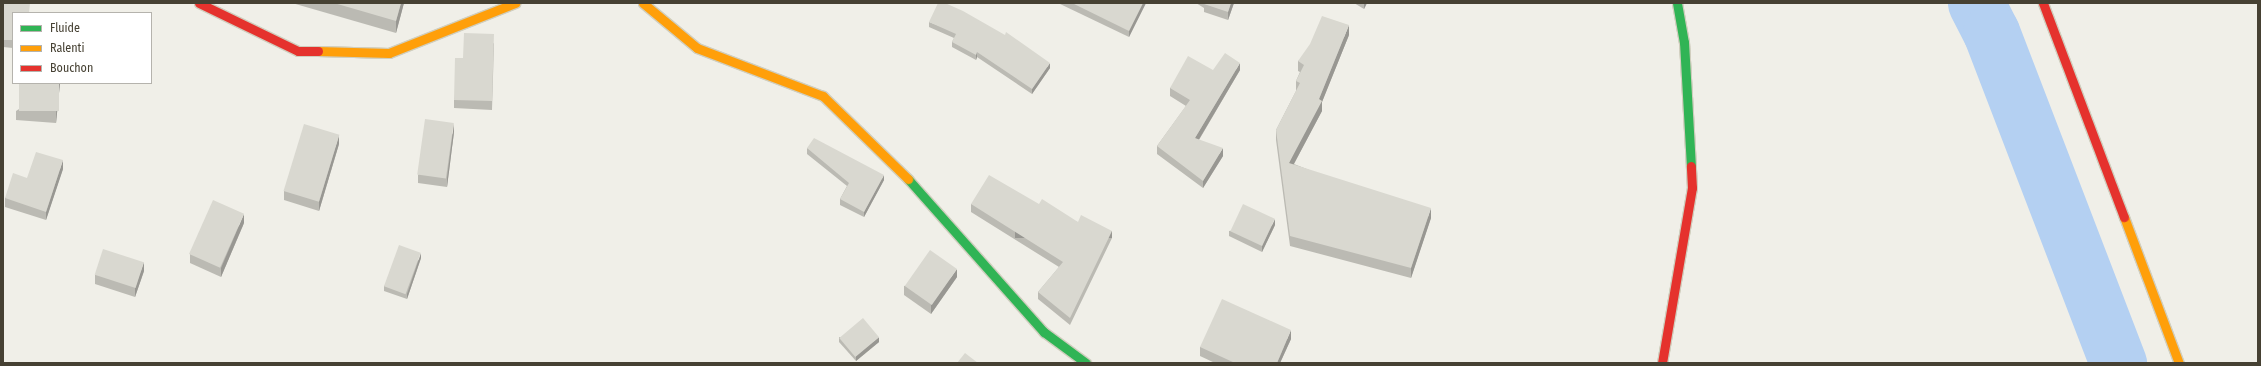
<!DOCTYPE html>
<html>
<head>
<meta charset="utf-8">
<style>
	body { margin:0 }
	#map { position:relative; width:2261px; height:366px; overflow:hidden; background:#f0efe8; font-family:"Fira Sans Condensed",sans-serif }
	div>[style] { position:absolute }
	.river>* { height:57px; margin:-28.5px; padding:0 28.5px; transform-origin:28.5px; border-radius:28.5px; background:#b4d0f2 }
	.roads { filter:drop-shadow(1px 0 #d0cebe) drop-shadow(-1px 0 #d0cebe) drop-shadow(0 1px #d0cebe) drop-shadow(0 -1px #d0cebe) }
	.fast>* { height:9px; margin:-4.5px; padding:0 4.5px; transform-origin:4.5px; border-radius:4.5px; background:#30b455 }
	.slow>* { height:9px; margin:-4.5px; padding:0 4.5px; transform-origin:4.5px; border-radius:4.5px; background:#ff9f0a }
	.jam>* { height:9px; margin:-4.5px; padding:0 4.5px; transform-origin:4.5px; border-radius:4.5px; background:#e5322d }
	.wall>* { inset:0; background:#bbbab3 }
	.shaded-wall>* { inset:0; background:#989792; transform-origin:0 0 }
	.building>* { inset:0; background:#d9d8d0; transform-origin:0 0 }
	span { translate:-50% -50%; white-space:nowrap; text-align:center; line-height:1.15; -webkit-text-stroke:4px #fff; paint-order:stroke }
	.frame { position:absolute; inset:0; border:4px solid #464133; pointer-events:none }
	.legend { position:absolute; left:12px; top:12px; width:140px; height:72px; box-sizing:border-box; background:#fff; border:1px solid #b5b3ad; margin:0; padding:5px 7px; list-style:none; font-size:12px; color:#464133 }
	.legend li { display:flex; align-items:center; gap:8px; height:20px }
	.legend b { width:20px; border:1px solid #b5b3ad }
</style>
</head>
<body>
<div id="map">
	<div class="river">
		<i style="left:1976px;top:3px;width:33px;rotate:63deg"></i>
		<i style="left:1991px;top:32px;width:355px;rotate:69deg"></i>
	</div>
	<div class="roads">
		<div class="fast">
			<i style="left:1677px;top:3px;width:40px;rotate:80deg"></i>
			<i style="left:1684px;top:42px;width:124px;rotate:86.8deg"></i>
			<i style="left:908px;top:179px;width:205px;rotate:48.4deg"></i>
			<i style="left:1044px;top:332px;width:52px;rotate:36.4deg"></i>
		</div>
		<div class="slow">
			<i style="left:643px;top:3px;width:70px;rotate:39.8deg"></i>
			<i style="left:697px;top:48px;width:135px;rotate:20.9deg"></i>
			<i style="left:823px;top:96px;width:119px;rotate:44.3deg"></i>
			<i style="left:318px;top:51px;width:71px;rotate:1.6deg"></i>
			<i style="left:389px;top:53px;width:136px;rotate:-21.6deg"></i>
			<i style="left:2124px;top:217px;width:156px;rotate:69.4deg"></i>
		</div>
		<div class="jam">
			<i style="left:199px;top:3px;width:110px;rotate:25.9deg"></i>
			<i style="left:298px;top:51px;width:20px"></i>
			<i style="left:2043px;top:3px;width:229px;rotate:69.3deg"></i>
			<i style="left:1662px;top:363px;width:178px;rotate:-80.3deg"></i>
			<i style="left:1692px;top:188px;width:22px;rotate:-93deg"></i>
		</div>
	</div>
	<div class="wall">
		<i style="clip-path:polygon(3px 3px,13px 13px,13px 48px,3px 47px)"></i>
		<i style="clip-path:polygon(292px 3px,404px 3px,396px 33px)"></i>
		<i style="clip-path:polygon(1058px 3px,1146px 3px,1129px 37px)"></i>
		<i style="clip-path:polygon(1196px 3px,1234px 3px,1228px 20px,1204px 12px,1204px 8px)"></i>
		<i style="clip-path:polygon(1354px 3px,1367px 3px,1364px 9px)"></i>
		<i style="clip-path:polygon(929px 22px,1050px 68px,1032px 94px,977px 57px,976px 60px,952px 47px,952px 42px,954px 38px,929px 27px)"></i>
		<i style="clip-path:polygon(1349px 35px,1322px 102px,1322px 111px,1294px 164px,1431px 218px,1411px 278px,1290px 246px,1276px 140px,1276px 130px,1296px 91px,1296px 81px,1300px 72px,1298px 71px,1298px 61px)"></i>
		<i style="clip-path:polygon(494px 43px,492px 110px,454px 108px,454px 100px,463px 58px)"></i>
		<i style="clip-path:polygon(1213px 70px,1240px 70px,1199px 140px,1223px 156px,1203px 188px,1157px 154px,1157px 146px,1186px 106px,1170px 96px,1170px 88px)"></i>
		<i style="clip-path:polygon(60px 83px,56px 123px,16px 120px,16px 111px)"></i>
		<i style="clip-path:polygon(454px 132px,447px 187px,418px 183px,418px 175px)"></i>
		<i style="clip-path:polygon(339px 144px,319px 211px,284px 200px,284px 191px)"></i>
		<i style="clip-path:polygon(807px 148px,884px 180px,864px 217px,840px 205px,840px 199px,847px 186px,807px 154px)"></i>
		<i style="clip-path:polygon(63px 169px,46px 220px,5px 207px,5px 198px,27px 178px)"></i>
		<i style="clip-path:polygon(971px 204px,1078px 222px,1112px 238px,1070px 325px,1038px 299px,1038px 292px,1059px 267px,971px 212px)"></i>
		<i style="clip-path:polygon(244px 223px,221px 277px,190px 263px,190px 254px)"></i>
		<i style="clip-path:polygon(1275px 225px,1262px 252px,1229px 236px,1229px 231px)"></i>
		<i style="clip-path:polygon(421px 258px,407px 299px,384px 291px,384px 286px)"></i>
		<i style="clip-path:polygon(144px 271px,135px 297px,95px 284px,95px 275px)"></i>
		<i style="clip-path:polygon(957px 277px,931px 314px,904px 295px,904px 286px)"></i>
		<i style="clip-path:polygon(839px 337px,879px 342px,856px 361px,839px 342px)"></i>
		<i style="clip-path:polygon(1291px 339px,1280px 363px,1215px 363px,1200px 356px,1200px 347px)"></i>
	</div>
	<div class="shaded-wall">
		<i style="clip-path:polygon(401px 3px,404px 3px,396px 33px,396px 21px)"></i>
		<i style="clip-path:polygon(1143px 3px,1146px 3px,1129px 37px,1129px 31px)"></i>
		<i style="clip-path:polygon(1231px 3px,1234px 3px,1228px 20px,1228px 12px)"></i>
		<i style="clip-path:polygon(1364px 3px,1367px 3px,1364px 9px)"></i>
		<i style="clip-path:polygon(1349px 25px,1349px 35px,1322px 102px,1322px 111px,1289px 173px,1289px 163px,1319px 99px)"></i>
		<i style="clip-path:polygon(977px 52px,977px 57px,976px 60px,976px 55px)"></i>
		<i style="clip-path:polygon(1050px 63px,1050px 68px,1032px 94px,1032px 89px)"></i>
		<i style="clip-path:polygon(1240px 63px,1240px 70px,1195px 146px,1195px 138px)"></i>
		<i style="clip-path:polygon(59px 83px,60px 83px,56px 123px,56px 114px)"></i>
		<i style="clip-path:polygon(454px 123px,454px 132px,447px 187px,447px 178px)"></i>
		<i style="clip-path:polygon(339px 135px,339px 144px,319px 211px,319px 202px)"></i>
		<i style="clip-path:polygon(1223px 148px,1223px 156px,1203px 188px,1203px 181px)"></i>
		<i style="clip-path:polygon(63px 160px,63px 169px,46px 220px,46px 212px)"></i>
		<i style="clip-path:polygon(884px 175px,884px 180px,864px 217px,864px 212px)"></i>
		<i style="clip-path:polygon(1431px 208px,1431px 218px,1411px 278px,1411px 268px)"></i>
		<i style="clip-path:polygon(244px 214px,244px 223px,221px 277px,221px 268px)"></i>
		<i style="clip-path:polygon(1275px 219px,1275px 225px,1262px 252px,1262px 246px)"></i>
		<i style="left:1112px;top:231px;width:7px;height:97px;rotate:90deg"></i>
		<i style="clip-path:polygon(421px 253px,421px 258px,407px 299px,407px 294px)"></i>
		<i style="clip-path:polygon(144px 262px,144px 271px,135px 297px,135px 288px)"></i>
		<i style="clip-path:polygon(957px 269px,957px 277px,931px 314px,931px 305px)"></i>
		<i style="clip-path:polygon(1291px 330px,1291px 339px,1280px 363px,1277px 363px)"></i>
		<i style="clip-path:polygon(879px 337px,879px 342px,856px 361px,856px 356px)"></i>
	</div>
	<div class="building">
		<i style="clip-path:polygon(3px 3px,30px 3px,29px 13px,13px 13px,13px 40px,3px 40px)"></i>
		<i style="clip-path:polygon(334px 3px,401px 3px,396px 21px)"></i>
		<i style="clip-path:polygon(938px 3px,945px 3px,963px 11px,1005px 35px,1006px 32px,1050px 63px,1032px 89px,977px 52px,976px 55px,952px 42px,956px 34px,929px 22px)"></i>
		<i style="clip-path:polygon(1072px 3px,1143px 3px,1129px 31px)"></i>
		<i style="clip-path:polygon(1204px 3px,1231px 3px,1228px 12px,1204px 4px)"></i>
		<i style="clip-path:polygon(1322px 16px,1349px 25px,1319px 99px,1322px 101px,1289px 163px,1431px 208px,1411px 268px,1290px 236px,1276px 130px,1300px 83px,1296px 81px,1304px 65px,1298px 61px,1310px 44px)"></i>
		<i style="clip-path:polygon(464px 33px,494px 34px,492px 101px,454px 100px,455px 58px,463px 58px)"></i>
		<i style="clip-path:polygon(1225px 53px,1240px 63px,1195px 138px,1223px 148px,1203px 181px,1157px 146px,1190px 100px,1170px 88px,1188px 56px,1213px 70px)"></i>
		<i style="left:19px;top:83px;width:40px;height:28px"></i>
		<i style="left:425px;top:119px;width:29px;height:56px;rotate:8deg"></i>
		<i style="left:304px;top:124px;width:37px;height:70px;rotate:17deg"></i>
		<i style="clip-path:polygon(814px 138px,884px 175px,864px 212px,840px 199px,849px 183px,807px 148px)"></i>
		<i style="clip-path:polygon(36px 152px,63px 160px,46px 212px,5px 198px,13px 173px,27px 178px)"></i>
		<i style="clip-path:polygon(989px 175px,1039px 204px,1042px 199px,1078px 222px,1081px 215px,1112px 231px,1070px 318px,1038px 292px,1063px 262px,971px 204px)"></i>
		<i style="left:213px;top:200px;width:34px;height:59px;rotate:24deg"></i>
		<i style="left:1243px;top:204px;width:35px;height:30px;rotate:25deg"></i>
		<i style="left:399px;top:245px;width:23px;height:44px;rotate:20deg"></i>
		<i style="left:103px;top:249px;width:43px;height:27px;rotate:18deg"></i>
		<i style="left:930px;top:250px;width:33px;height:44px;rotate:35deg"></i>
		<i style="clip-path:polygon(1222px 299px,1291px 330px,1277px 363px,1235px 363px,1200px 347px)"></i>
		<i style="left:863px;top:318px;width:25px;height:31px;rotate:50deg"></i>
		<i style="clip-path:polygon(965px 353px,978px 363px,957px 363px)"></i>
	</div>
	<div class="frame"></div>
	<ul class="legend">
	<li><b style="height:5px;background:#30b455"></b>Fluide</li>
	<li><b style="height:5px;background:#ff9f0a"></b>Ralenti</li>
	<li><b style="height:5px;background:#e5322d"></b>Bouchon</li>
	</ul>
</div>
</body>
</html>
